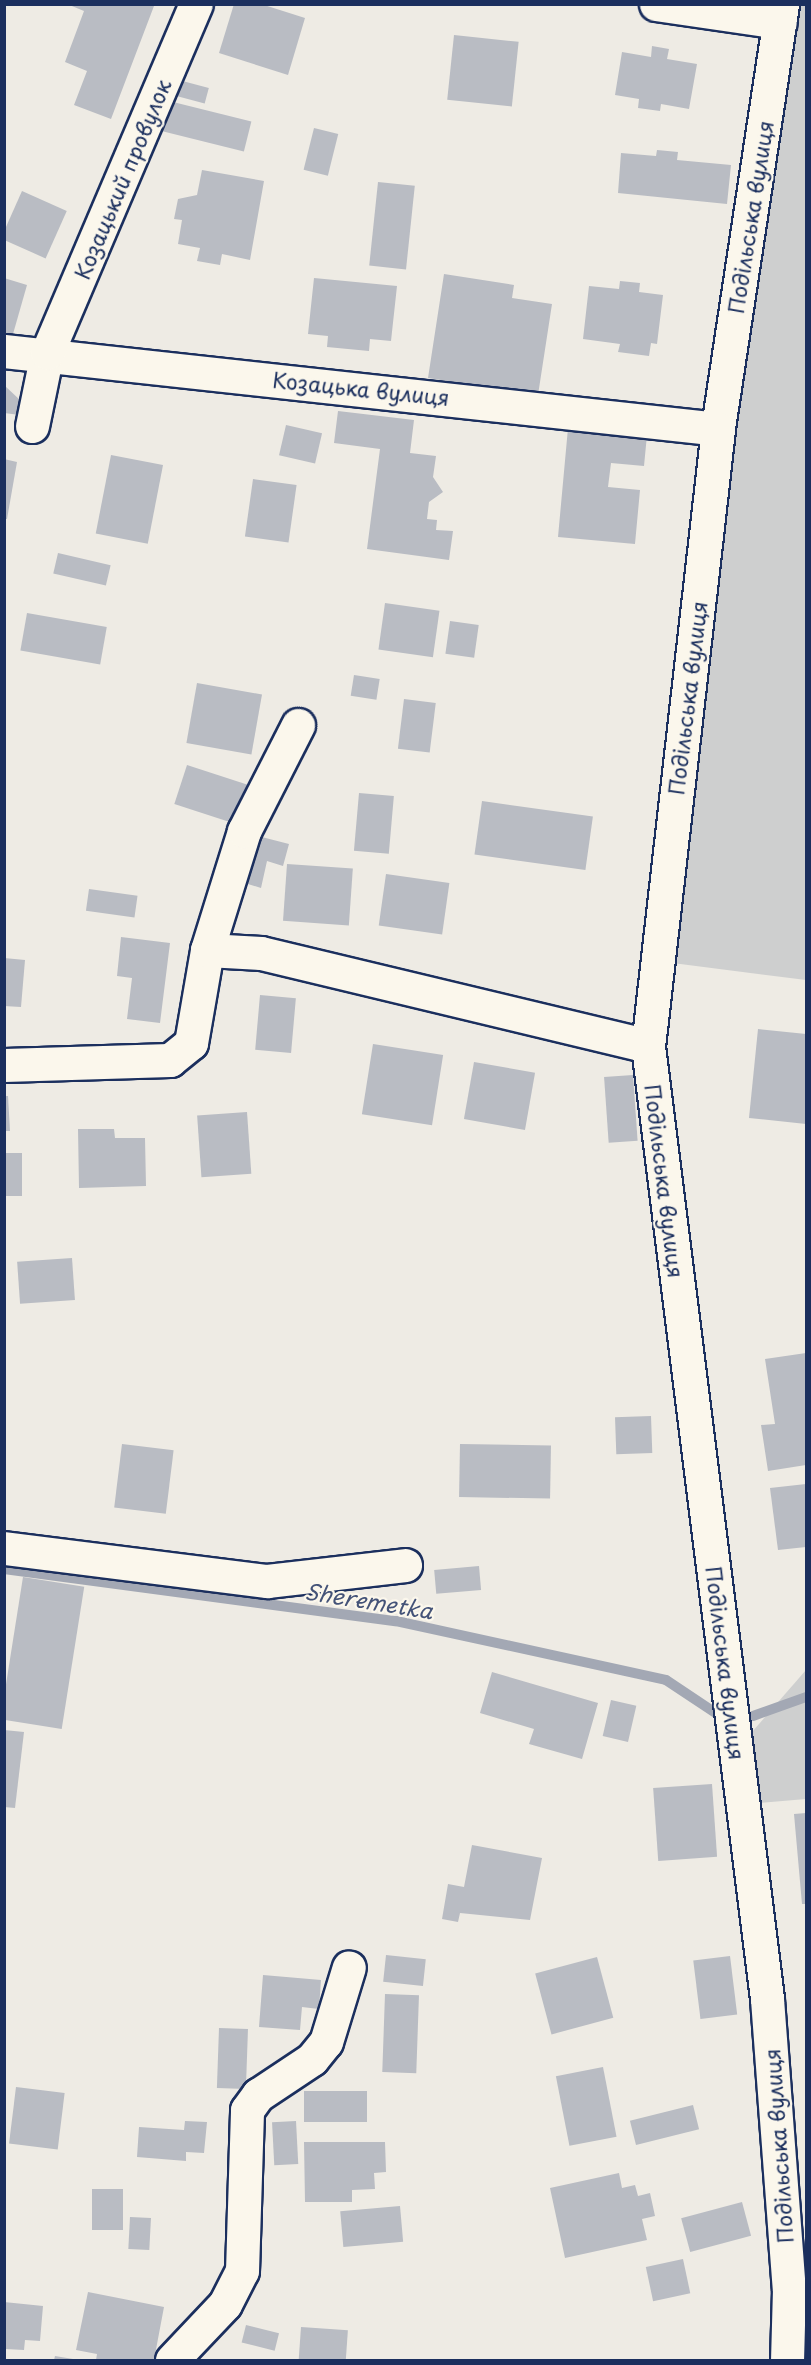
<!DOCTYPE html>
<html>
<head>
<meta charset="utf-8">
<style>
	body { margin:0 }
	#map { position:relative; width:811px; height:2365px; overflow:hidden; background:#eeebe4; font-family:"Playpen Sans",sans-serif }
	div>[style] { position:absolute }
	.green>* { inset:0; background:#cecfcf }
	.stream>* { height:10px; margin:-5px; padding:0 5px; transform-origin:5px; border-radius:5px; background:#a3a8b4 }
	.building>* { inset:0; background:#b9bcc3; transform-origin:0 0 }
	.roads { filter:drop-shadow(2px 0 #1b2f5e) drop-shadow(-2px 0 #1b2f5e) drop-shadow(0 2px #1b2f5e) drop-shadow(0 -2px #1b2f5e) }
	.minor>* { height:33px; margin:-16.5px; padding:0 16.5px; transform-origin:16.5px; border-radius:16.5px; background:#fbf7ec }
	span { translate:-50% -50%; white-space:nowrap; text-align:center; line-height:1.15; -webkit-text-stroke:4.5px #fbf7ec; paint-order:stroke }
	.street-label { font-size:21px; color:#1b2f5e }
	.water-label { font-size:22px; color:#445378; font-style:italic }
	.frame { position:absolute; inset:0; border:6px solid #1b2f5e; pointer-events:none }
</style>
</head>
<body>
<div id="map">
	<div class="green">
		<i style="clip-path:polygon(782px 5px,806px 5px,806px 980px,657px 961px)"></i>
		<i style="clip-path:polygon(806px 1670px,806px 1799px,758px 1803px,752px 1732px)"></i>
	</div>
	<div class="stream">
		<i style="left:4px;top:1569px;width:395px;rotate:7.6deg"></i>
		<i style="left:396px;top:1621px;width:276px;rotate:12.3deg"></i>
		<i style="left:666px;top:1680px;width:58px;rotate:33.7deg"></i>
		<i style="left:753px;top:1716px;width:56px;rotate:-19.7deg"></i>
	</div>
	<div class="building">
		<i style="clip-path:polygon(67px 4px,154px 6px,111px 119px,74px 105px,87px 71px,65px 62px,84px 11px)"></i>
		<i style="clip-path:polygon(234px 4px,261px 4px,305px 18px,288px 75px,219px 53px)"></i>
		<i style="left:454px;top:35px;width:65px;height:65px;rotate:6deg"></i>
		<i style="clip-path:polygon(652px 46px,669px 49px,667px 59px,697px 64px,689px 109px,661px 104px,660px 111px,638px 108px,639px 99px,615px 95px,622px 52px,651px 57px)"></i>
		<i style="left:175px;top:79px;width:35px;height:16px;rotate:15deg"></i>
		<i style="left:165px;top:100px;width:89px;height:31px;rotate:14deg"></i>
		<i style="left:314px;top:128px;width:25px;height:43px;rotate:14deg"></i>
		<i style="clip-path:polygon(657px 150px,678px 152px,677px 160px,731px 165px,727px 204px,618px 193px,621px 153px,656px 156px)"></i>
		<i style="clip-path:polygon(202px 170px,264px 181px,250px 260px,222px 254px,220px 265px,197px 261px,200px 248px,178px 244px,182px 220px,174px 219px,178px 199px,197px 195px)"></i>
		<i style="left:378px;top:182px;width:37px;height:84px;rotate:6deg"></i>
		<i style="left:22px;top:191px;width:49px;height:52px;rotate:24deg"></i>
		<i style="clip-path:polygon(444px 274px,514px 285px,512px 298px,552px 304px,538px 395px,428px 378px)"></i>
		<i style="clip-path:polygon(4px 278px,27px 285px,11px 341px,4px 339px)"></i>
		<i style="clip-path:polygon(314px 278px,397px 286px,391px 341px,370px 339px,369px 351px,327px 347px,328px 336px,308px 334px)"></i>
		<i style="clip-path:polygon(620px 281px,640px 283px,639px 292px,663px 295px,657px 344px,651px 343px,649px 356px,618px 352px,620px 344px,583px 339px,589px 286px,619px 289px)"></i>
		<i style="clip-path:polygon(4px 385px,21px 401px,20px 415px,4px 413px)"></i>
		<i style="clip-path:polygon(338px 411px,414px 420px,410px 453px,436px 456px,433px 477px,443px 492px,429px 502px,427px 519px,437px 520px,436px 530px,453px 531px,449px 560px,367px 549px,380px 449px,334px 443px)"></i>
		<i style="left:286px;top:425px;width:37px;height:31px;rotate:13deg"></i>
		<i style="clip-path:polygon(568px 428px,647px 435px,644px 466px,611px 463px,608px 487px,640px 490px,635px 544px,558px 537px)"></i>
		<i style="left:111px;top:455px;width:53px;height:80px;rotate:11deg"></i>
		<i style="clip-path:polygon(4px 459px,17px 462px,7px 519px,4px 519px)"></i>
		<i style="left:253px;top:479px;width:44px;height:58px;rotate:8deg"></i>
		<i style="left:58px;top:553px;width:54px;height:21px;rotate:13deg"></i>
		<i style="left:385px;top:603px;width:55px;height:47px;rotate:8deg"></i>
		<i style="left:27px;top:613px;width:81px;height:38px;rotate:10deg"></i>
		<i style="left:450px;top:621px;width:29px;height:33px;rotate:8deg"></i>
		<i style="left:354px;top:675px;width:26px;height:21px;rotate:9deg"></i>
		<i style="left:197px;top:683px;width:66px;height:61px;rotate:10deg"></i>
		<i style="left:404px;top:699px;width:32px;height:50px;rotate:7deg"></i>
		<i style="left:187px;top:765px;width:63px;height:41px;rotate:18deg"></i>
		<i style="left:359px;top:793px;width:35px;height:58px;rotate:5deg"></i>
		<i style="left:482px;top:801px;width:112px;height:54px;rotate:8deg"></i>
		<i style="clip-path:polygon(250px 834px,289px 844px,283px 866px,267px 861px,261px 888px,238px 881px)"></i>
		<i style="left:287px;top:864px;width:66px;height:57px;rotate:4deg"></i>
		<i style="left:386px;top:874px;width:64px;height:52px;rotate:8deg"></i>
		<i style="left:89px;top:889px;width:49px;height:22px;rotate:8deg"></i>
		<i style="clip-path:polygon(121px 937px,170px 943px,160px 1023px,127px 1019px,132px 978px,117px 976px)"></i>
		<i style="clip-path:polygon(4px 958px,25px 960px,21px 1007px,4px 1006px)"></i>
		<i style="left:260px;top:995px;width:36px;height:55px;rotate:5deg"></i>
		<i style="clip-path:polygon(758px 1029px,806px 1034px,806px 1124px,749px 1118px)"></i>
		<i style="left:373px;top:1044px;width:71px;height:71px;rotate:9deg"></i>
		<i style="left:474px;top:1062px;width:62px;height:58px;rotate:10deg"></i>
		<i style="left:633px;top:1075px;width:66px;height:29px;rotate:86deg"></i>
		<i style="clip-path:polygon(4px 1096px,8px 1096px,10px 1131px,4px 1131px)"></i>
		<i style="left:247px;top:1112px;width:62px;height:50px;rotate:86deg"></i>
		<i style="clip-path:polygon(78px 1129px,114px 1129px,115px 1138px,145px 1138px,146px 1186px,79px 1188px)"></i>
		<i style="left:4px;top:1153px;width:18px;height:43px"></i>
		<i style="left:72px;top:1258px;width:42px;height:55px;rotate:86deg"></i>
		<i style="clip-path:polygon(806px 1353px,806px 1465px,768px 1471px,761px 1425px,775px 1424px,765px 1359px)"></i>
		<i style="left:651px;top:1416px;width:37px;height:36px;rotate:88deg"></i>
		<i style="left:122px;top:1444px;width:52px;height:64px;rotate:7deg"></i>
		<i style="left:460px;top:1444px;width:91px;height:53px;rotate:1deg"></i>
		<i style="clip-path:polygon(806px 1484px,806px 1547px,778px 1550px,770px 1488px)"></i>
		<i style="left:479px;top:1566px;width:24px;height:45px;rotate:85deg"></i>
		<i style="left:23px;top:1577px;width:62px;height:144px;rotate:9deg"></i>
		<i style="clip-path:polygon(492px 1672px,598px 1703px,582px 1759px,529px 1744px,534px 1729px,480px 1713px)"></i>
		<i style="left:611px;top:1700px;width:26px;height:37px;rotate:13deg"></i>
		<i style="clip-path:polygon(4px 1730px,24px 1732px,15px 1808px,4px 1807px)"></i>
		<i style="left:712px;top:1784px;width:73px;height:59px;rotate:86deg"></i>
		<i style="clip-path:polygon(806px 1813px,806px 1904px,802px 1904px,794px 1814px)"></i>
		<i style="clip-path:polygon(472px 1845px,542px 1858px,530px 1920px,460px 1913px,458px 1922px,442px 1919px,448px 1884px,464px 1887px)"></i>
		<i style="left:386px;top:1955px;width:40px;height:27px;rotate:6deg"></i>
		<i style="left:730px;top:1956px;width:59px;height:37px;rotate:83deg"></i>
		<i style="left:597px;top:1957px;width:63px;height:64px;rotate:75deg"></i>
		<i style="clip-path:polygon(263px 1975px,321px 1980px,319px 2009px,302px 2007px,300px 2030px,259px 2027px)"></i>
		<i style="left:385px;top:1994px;width:34px;height:78px;rotate:2deg"></i>
		<i style="left:219px;top:2028px;width:29px;height:60px;rotate:2deg"></i>
		<i style="left:603px;top:2067px;width:71px;height:48px;rotate:79deg"></i>
		<i style="left:16px;top:2087px;width:49px;height:57px;rotate:7deg"></i>
		<i style="left:367px;top:2091px;width:31px;height:63px;rotate:90deg"></i>
		<i style="left:693px;top:2105px;width:25px;height:65px;rotate:76deg"></i>
		<i style="clip-path:polygon(185px 2121px,207px 2122px,204px 2153px,186px 2152px,186px 2161px,137px 2157px,139px 2127px,184px 2130px)"></i>
		<i style="left:296px;top:2121px;width:43px;height:24px;rotate:87deg"></i>
		<i style="clip-path:polygon(304px 2142px,385px 2142px,386px 2172px,374px 2173px,375px 2189px,352px 2190px,352px 2202px,305px 2202px)"></i>
		<i style="clip-path:polygon(619px 2173px,622px 2188px,635px 2185px,638px 2196px,650px 2193px,655px 2216px,642px 2219px,647px 2240px,565px 2258px,550px 2188px)"></i>
		<i style="left:92px;top:2189px;width:31px;height:41px"></i>
		<i style="left:742px;top:2202px;width:35px;height:63px;rotate:75deg"></i>
		<i style="left:400px;top:2206px;width:36px;height:60px;rotate:85deg"></i>
		<i style="left:130px;top:2217px;width:21px;height:32px;rotate:3deg"></i>
		<i style="left:683px;top:2259px;width:35px;height:38px;rotate:78deg"></i>
		<i style="clip-path:polygon(88px 2292px,164px 2307px,154px 2360px,96px 2360px,97px 2354px,76px 2350px)"></i>
		<i style="clip-path:polygon(4px 2302px,43px 2306px,40px 2341px,25px 2340px,24px 2350px,6px 2349px)"></i>
		<i style="left:246px;top:2325px;width:34px;height:18px;rotate:14deg"></i>
		<i style="left:301px;top:2327px;width:47px;height:33px;rotate:4deg"></i>
		<i style="clip-path:polygon(55px 2356px,73px 2359px,73px 2360px,54px 2360px)"></i>
	</div>
	<div class="roads">
		<div class="minor">
			<i style="left:656px;top:4px;width:125px;rotate:8.3deg"></i>
			<i style="left:782px;top:4px;width:430px;rotate:98.6deg"></i>
			<i style="left:718px;top:429px;width:621px;rotate:96.47deg"></i>
			<i style="left:648px;top:1046px;width:960px;rotate:82.88deg"></i>
			<i style="left:767px;top:1999px;width:291px;rotate:85.7deg"></i>
			<i style="left:789px;top:2289px;width:71px;rotate:91.6deg"></i>
			<i style="left:4px;top:351px;width:718px;rotate:6.23deg"></i>
			<i style="left:32px;top:426px;width:75px;rotate:-78.4deg"></i>
			<i style="left:47px;top:353px;width:379px;rotate:-66.9deg"></i>
			<i style="left:207px;top:950px;width:54px;rotate:3.2deg"></i>
			<i style="left:261px;top:953px;width:398px;rotate:13.5deg"></i>
			<i style="left:4px;top:1065px;width:166px;rotate:-1.7deg"></i>
			<i style="left:170px;top:1060px;width:27px;rotate:-39deg"></i>
			<i style="left:191px;top:1043px;width:94px;rotate:-80.2deg"></i>
			<i style="left:207px;top:950px;width:125px;rotate:-72.7deg"></i>
			<i style="left:244px;top:831px;width:119px;rotate:-63deg"></i>
			<i style="left:4px;top:1548px;width:265px;rotate:7.2deg"></i>
			<i style="left:267px;top:1581px;width:139px;rotate:-6.6deg"></i>
			<i style="left:172px;top:2360px;width:77px;rotate:-46.6deg"></i>
			<i style="left:225px;top:2304px;width:37px;rotate:-63deg"></i>
			<i style="left:242px;top:2271px;width:161px;rotate:-88.2deg"></i>
			<i style="left:247px;top:2110px;width:19px;rotate:-54deg"></i>
			<i style="left:258px;top:2095px;width:65px;rotate:-33.7deg"></i>
			<i style="left:312px;top:2059px;width:22px;rotate:-51deg"></i>
			<i style="left:326px;top:2042px;width:78px;rotate:-73deg"></i>
		</div>
	</div>
	<div class="street-label">
		<span style="left:122px;top:179px;rotate:-67deg">Козацький провулок</span>
		<span style="left:750px;top:217px;rotate:-81deg">Подільська вулиця</span>
		<span style="left:361px;top:388px;rotate:6deg">Козацька вулиця</span>
		<span style="left:687px;top:698px;rotate:-83deg">Подільська вулиця</span>
		<span style="left:665px;top:1181px;rotate:83deg">Подільська вулиця</span>
		<span style="left:726px;top:1663px;rotate:83deg">Подільська вулиця</span>
		<span style="left:778px;top:2146px;rotate:-94deg">Подільська вулиця</span>
	</div>
	<div class="water-label">
		<span style="left:369px;top:1600px;rotate:9deg">Sheremetka</span>
	</div>
	<div class="frame"></div>
</div>
</body>
</html>
